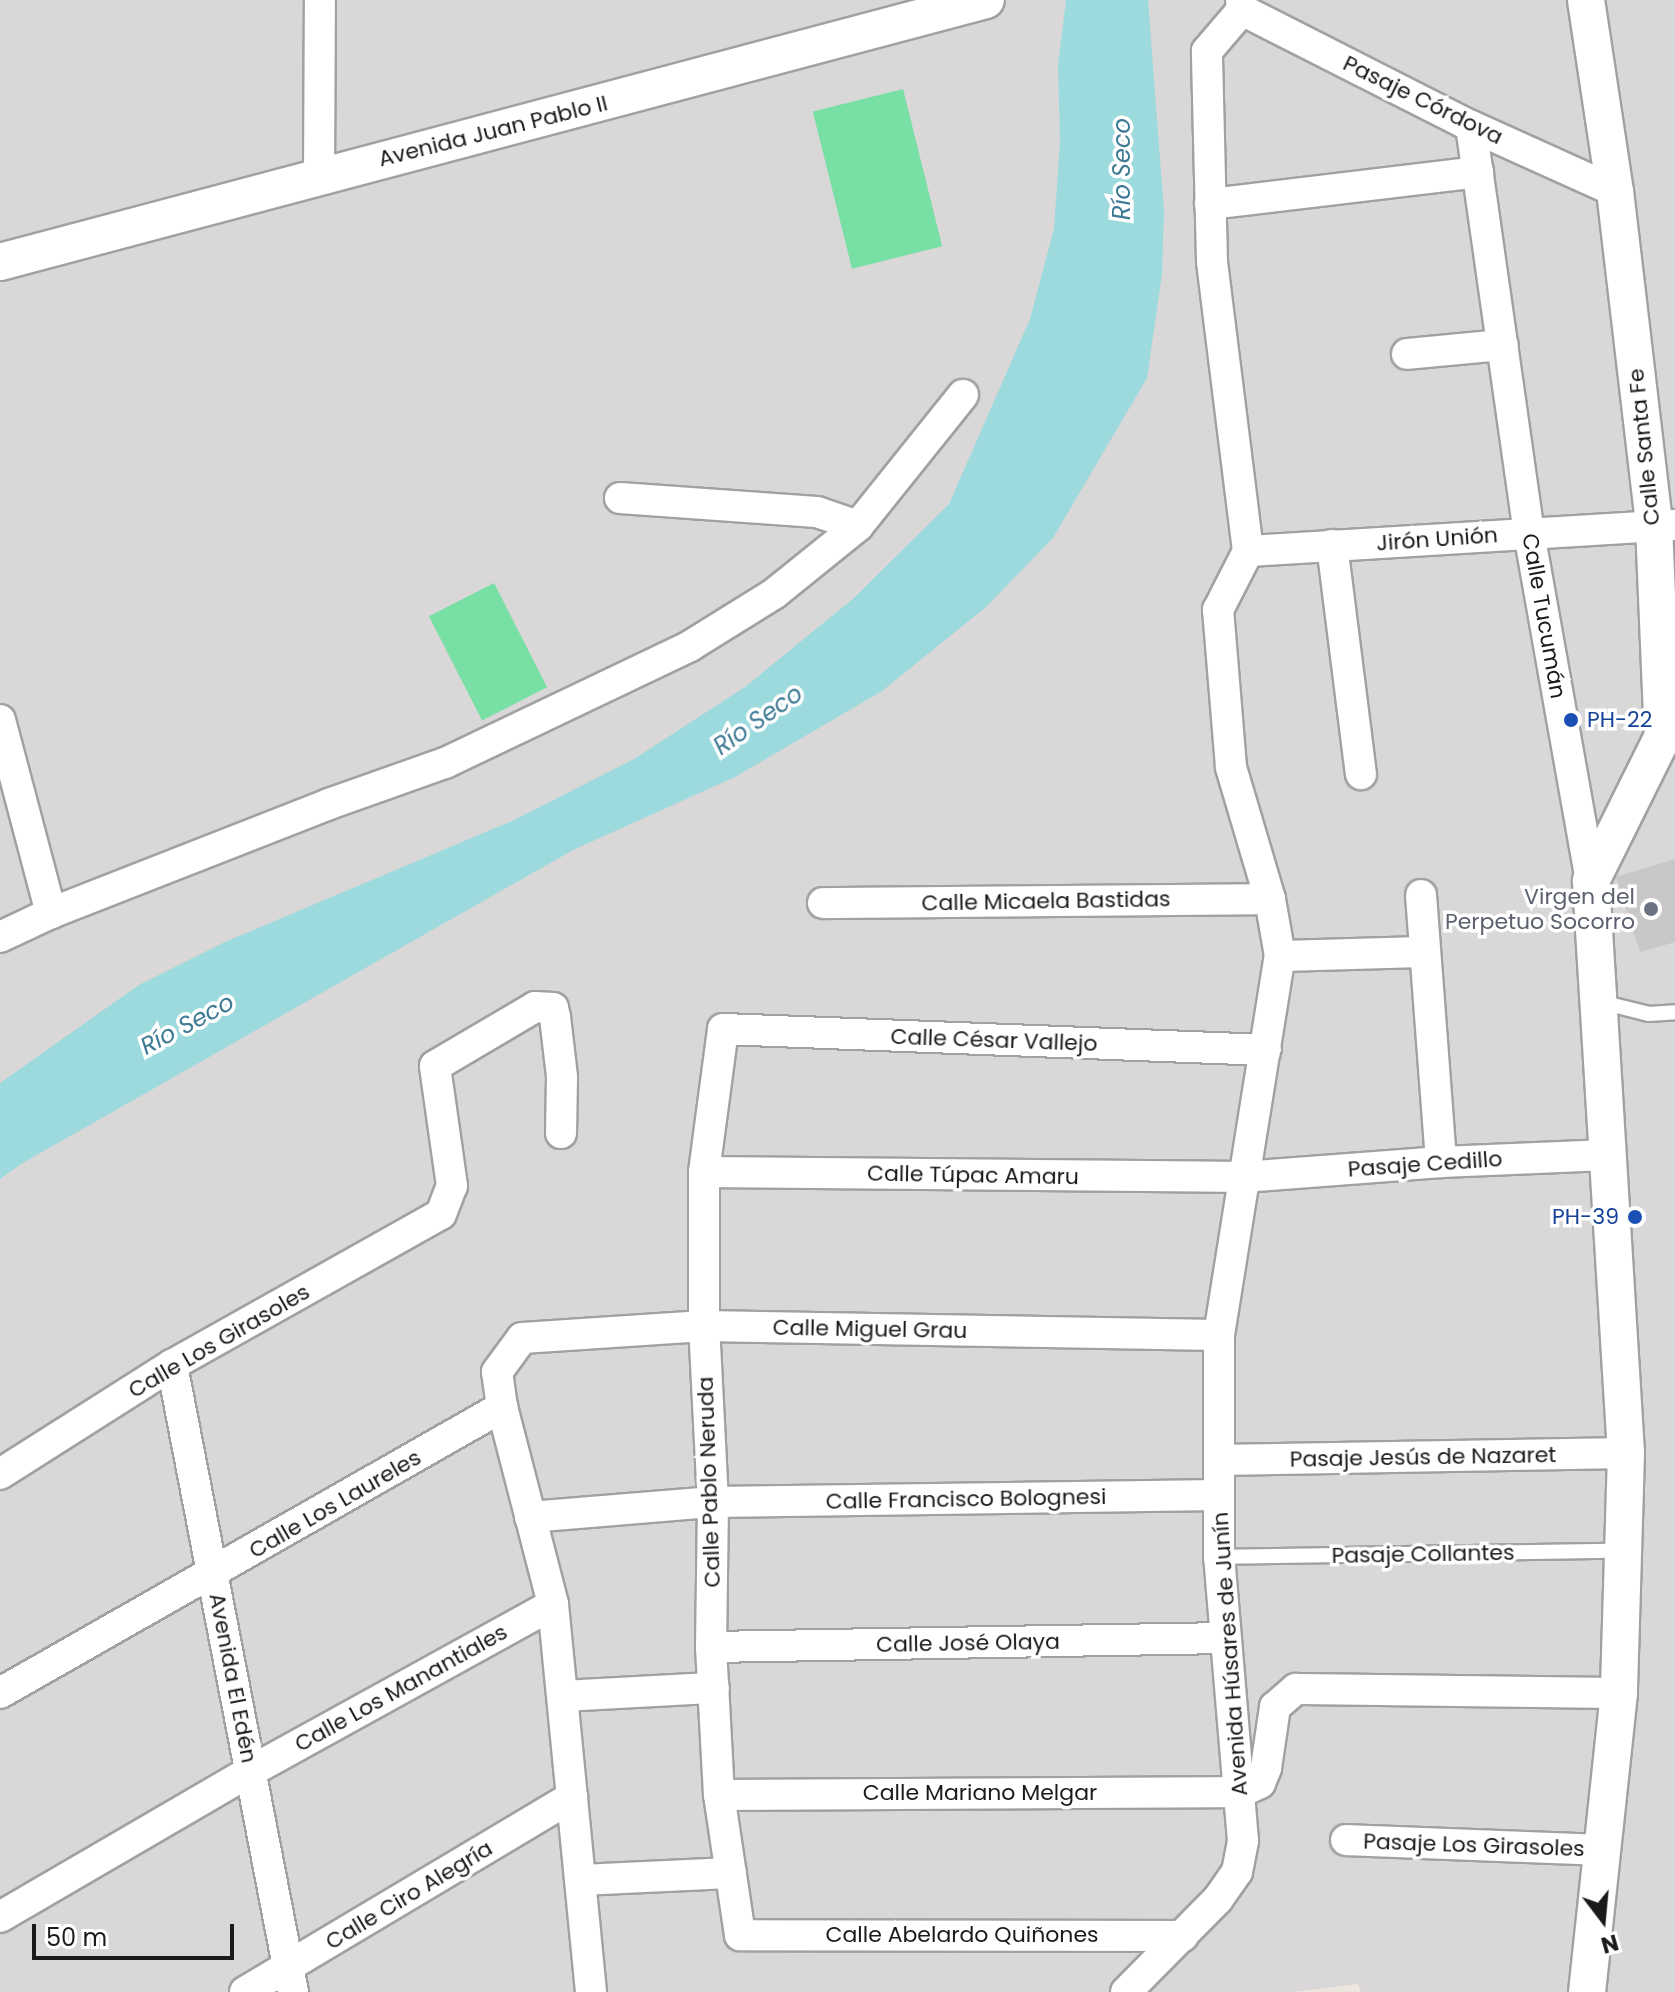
<!DOCTYPE html>
<html>
<head>
<meta charset="utf-8">
<style>
	body { margin:0 }
	#map { position:relative; width:1675px; height:1992px; overflow:hidden; background:#ede6df; font-family:Poppins,sans-serif }
	div>[style] { position:absolute }
	.residential>* { inset:0; background:#d9d7d7 }
	.religious>* { inset:0; background:#c8c8c8 }
	.pitch>* { inset:0; background:#79e0a5; transform-origin:0 0 }
	.water>* { inset:0; background:#9ddadd }
	.roads { filter:drop-shadow(2px 0 #a1a1a1) drop-shadow(-2px 0 #a1a1a1) drop-shadow(0 2px #a1a1a1) drop-shadow(0 -2px #a1a1a1) }
	.service>* { height:14px; margin:-7px; padding:0 7px; transform-origin:7px; border-radius:7px; background:#fff }
	.minor>* { height:30px; margin:-15px; padding:0 15px; transform-origin:15px; border-radius:15px; background:#fff }
	.tertiary>* { height:36px; margin:-18px; padding:0 18px; transform-origin:18px; border-radius:18px; background:#fff }
	.dots>* { width:22px; height:22px; translate:-50% -50%; box-sizing:border-box; border:4px solid #fff; border-radius:50% }
	span { translate:-50% -50%; white-space:nowrap; text-align:center; line-height:1.15; -webkit-text-stroke:7px #fff; paint-order:stroke }
	.street-label { font-size:22px; color:#1a1a1a }
	.transit-label { font-size:22px; color:#164399 }
	.left { translate:0 -50%; text-align:left }
	.right { translate:-100% -50%; text-align:right }
	.worship-label { font-size:22px; color:#5b616d }
	.water-label { font-size:24px; color:#3d7a94; font-style:italic }
	.north { position:absolute; left:1563px; top:1880px; width:80px; height:80px; -webkit-text-stroke:6px #fff; paint-order:stroke; rotate:164deg; font-size:22px; font-weight:700; line-height:32px; text-align:center; color:#1a1a1a }
	.north::after { content:''; display:block; margin:auto; width:28px; height:36px; background:#1a1a1a; clip-path:polygon(50% 0,100% 100%,50% 72%,0 100%) }
	.scale { position:absolute; left:32px; top:1924px; width:202px; height:36px; box-sizing:border-box; border:4px solid #1a1a1a; border-top:0; padding-left:10px; font-size:24px; line-height:28px; white-space:nowrap; color:#1a1a1a; -webkit-text-stroke:6px #fff; paint-order:stroke }
</style>
</head>
<body>
<div id="map">
	<div class="residential">
		<i style="clip-path:polygon(0 0,1675px 0,1675px 1992px,1361px 1992px,1358px 1984px,1295px 1992px,0 1992px)"></i>
	</div>
	<div class="religious">
		<i style="clip-path:polygon(1675px 859px,1675px 942px,1640px 952px,1616px 877px)"></i>
	</div>
	<div class="pitch">
		<i style="left:903px;top:89px;width:162px;height:93px;rotate:76deg"></i>
		<i style="left:494px;top:583px;width:117px;height:73px;rotate:63deg"></i>
	</div>
	<div class="water">
		<i style="clip-path:polygon(1066px 0,1148px 0,1164px 212px,1162px 274px,1147px 378px,1053px 538px,986px 607px,882px 691px,735px 777px,573px 850px,21px 1164px,0 1179px,0 1083px,139px 985px,225px 942px,514px 820px,634px 759px,745px 687px,854px 598px,949px 504px,1030px 319px,1054px 229px,1060px 142px,1058px 65px)"></i>
	</div>
	<div class="roads">
		<div class="service">
			<i style="left:1601px;top:1002px;width:49px;rotate:14deg"></i>
			<i style="left:1649px;top:1014px;width:26px;rotate:-4deg"></i>
			<i style="left:1219px;top:1557px;width:402px;rotate:-0.9deg"></i>
		</div>
		<div class="minor">
			<i style="left:1241px;top:0;width:10px;rotate:84deg"></i>
			<i style="left:1242px;top:10px;width:257px;rotate:26.9deg"></i>
			<i style="left:1471px;top:126px;width:158px;rotate:24.3deg"></i>
			<i style="left:1471px;top:126px;width:411px;rotate:81.9deg"></i>
			<i style="left:1529px;top:533px;width:353px;rotate:79.9deg"></i>
			<i style="left:319px;top:175px;width:175px;rotate:-89.7deg"></i>
			<i style="left:1210px;top:204px;width:270px;rotate:-6.8deg"></i>
			<i style="left:1407px;top:354px;width:96px;rotate:-5.4deg"></i>
			<i style="left:620px;top:498px;width:197px;rotate:4.1deg"></i>
			<i style="left:817px;top:512px;width:43px;rotate:18.9deg"></i>
			<i style="left:1332px;top:545px;width:231px;rotate:82.8deg"></i>
			<i style="left:1248px;top:551px;width:428px;rotate:-3.5deg"></i>
			<i style="left:0;top:720px;width:200px;rotate:75.2deg"></i>
			<i style="left:1421px;top:895px;width:268px;rotate:85.7deg"></i>
			<i style="left:823px;top:903px;width:447px;rotate:-0.5deg"></i>
			<i style="left:0;top:937px;width:56px;rotate:-25.2deg"></i>
			<i style="left:51px;top:913px;width:299px;rotate:-21.4deg"></i>
			<i style="left:329px;top:804px;width:123px;rotate:-19.5deg"></i>
			<i style="left:445px;top:763px;width:272px;rotate:-25.5deg"></i>
			<i style="left:690px;top:646px;width:100px;rotate:-31.9deg"></i>
			<i style="left:775px;top:593px;width:107px;rotate:-38.9deg"></i>
			<i style="left:858px;top:526px;width:168px;rotate:-51.3deg"></i>
			<i style="left:1280px;top:956px;width:144px;rotate:-1.6deg"></i>
			<i style="left:704px;top:1172px;width:539px;rotate:0.53deg"></i>
			<i style="left:1243px;top:1177px;width:199px;rotate:-4.3deg"></i>
			<i style="left:1441px;top:1162px;width:167px;rotate:-2.4deg"></i>
			<i style="left:172px;top:1365px;width:639px;rotate:79.08deg"></i>
			<i style="left:1219px;top:1460px;width:407px;rotate:-1deg"></i>
			<i style="left:0;top:1474px;width:204px;rotate:-32.4deg"></i>
			<i style="left:172px;top:1365px;width:308px;rotate:-29.3deg"></i>
			<i style="left:441px;top:1214px;width:30px;rotate:-69deg"></i>
			<i style="left:452px;top:1186px;width:121px;rotate:-98.1deg"></i>
			<i style="left:435px;top:1066px;width:116px;rotate:-30.5deg"></i>
			<i style="left:535px;top:1007px;width:18px;rotate:3deg"></i>
			<i style="left:553px;top:1008px;width:9px;rotate:77deg"></i>
			<i style="left:555px;top:1017px;width:60px;rotate:83.3deg"></i>
			<i style="left:562px;top:1077px;width:56px;rotate:91deg"></i>
			<i style="left:530px;top:1517px;width:184px;rotate:-4.7deg"></i>
			<i style="left:713px;top:1502px;width:506px;rotate:-0.79deg"></i>
			<i style="left:711px;top:1647px;width:514px;rotate:-1deg"></i>
			<i style="left:0;top:1693px;width:578px;rotate:-29.67deg"></i>
			<i style="left:564px;top:1696px;width:150px;rotate:-3.1deg"></i>
			<i style="left:719px;top:1795px;width:522px;rotate:-0.33deg"></i>
			<i style="left:1241px;top:1792px;width:21px;rotate:-25deg"></i>
			<i style="left:1260px;top:1783px;width:16px;rotate:-68deg"></i>
			<i style="left:1266px;top:1768px;width:62px;rotate:-81.6deg"></i>
			<i style="left:1275px;top:1707px;width:28px;rotate:-41deg"></i>
			<i style="left:1296px;top:1689px;width:323px;rotate:0.7deg"></i>
			<i style="left:1346px;top:1840px;width:256px;rotate:2.2deg"></i>
			<i style="left:580px;top:1880px;width:151px;rotate:-2.7deg"></i>
			<i style="left:0;top:1917px;width:290px;rotate:-30.2deg"></i>
			<i style="left:251px;top:1771px;width:345px;rotate:-28.9deg"></i>
			<i style="left:1183px;top:1936px;width:443px;rotate:-179.9deg"></i>
			<i style="left:740px;top:1935px;width:142px;rotate:-98.5deg"></i>
			<i style="left:719px;top:1795px;width:148px;rotate:-93.1deg"></i>
			<i style="left:711px;top:1647px;width:145px;rotate:-89.2deg"></i>
			<i style="left:713px;top:1502px;width:176px;rotate:-92.9deg"></i>
			<i style="left:704px;top:1326px;width:154px;rotate:-90deg"></i>
			<i style="left:704px;top:1172px;width:144px;rotate:-82.4deg"></i>
			<i style="left:723px;top:1029px;width:543px;rotate:2.21deg"></i>
			<i style="left:245px;top:1992px;width:381px;rotate:-30.8deg"></i>
			<i style="left:591px;top:1992px;width:390px;rotate:-95.6deg"></i>
			<i style="left:553px;top:1604px;width:203px;rotate:-104.5deg"></i>
			<i style="left:502px;top:1407px;width:35px;rotate:-98deg"></i>
			<i style="left:497px;top:1372px;width:42px;rotate:-53.7deg"></i>
			<i style="left:522px;top:1338px;width:182px;rotate:-3.8deg"></i>
			<i style="left:704px;top:1326px;width:515px;rotate:1deg"></i>
			<i style="left:1126px;top:1992px;width:131px;rotate:-45.3deg"></i>
			<i style="left:1218px;top:1899px;width:33px;rotate:-55deg"></i>
			<i style="left:1237px;top:1872px;width:32px;rotate:-79deg"></i>
			<i style="left:1243px;top:1841px;width:285px;rotate:-94.8deg"></i>
			<i style="left:1219px;top:1557px;width:222px;rotate:-90deg"></i>
			<i style="left:1219px;top:1335px;width:384px;rotate:-80.9deg"></i>
			<i style="left:1280px;top:956px;width:58px;rotate:-100deg"></i>
			<i style="left:1270px;top:899px;width:138px;rotate:-106.5deg"></i>
			<i style="left:1231px;top:767px;width:158px;rotate:-94.7deg"></i>
			<i style="left:1218px;top:610px;width:66px;rotate:-63deg"></i>
			<i style="left:1248px;top:551px;width:292px;rotate:-97.1deg"></i>
			<i style="left:1212px;top:261px;width:210px;rotate:-91.4deg"></i>
			<i style="left:1207px;top:51px;width:54px;rotate:-49.5deg"></i>
		</div>
		<div class="tertiary">
			<i style="left:1586px;top:0;width:193px;rotate:81.4deg"></i>
			<i style="left:1615px;top:191px;width:336px;rotate:83.3deg"></i>
			<i style="left:1654px;top:525px;width:211px;rotate:87.6deg"></i>
			<i style="left:1663px;top:736px;width:162px;rotate:116.4deg"></i>
			<i style="left:1591px;top:881px;width:573px;rotate:86.5deg"></i>
			<i style="left:1626px;top:1453px;width:240px;rotate:91.7deg"></i>
			<i style="left:1619px;top:1693px;width:301px;rotate:96.1deg"></i>
			<i style="left:0;top:262px;width:1020px;rotate:-14.88deg"></i>
		</div>
	</div>
	<div class="dots">
		<i style="left:1571px;top:720px;background:#1a4fb4"></i>
		<i style="left:1651px;top:909px;background:#6b7280"></i>
		<i style="left:1635px;top:1217px;background:#1a4fb4"></i>
	</div>
	<div class="street-label">
		<span style="left:1423px;top:100px;rotate:26deg">Pasaje Córdova</span>
		<span style="left:493px;top:131px;rotate:-14deg">Avenida Juan Pablo II</span>
		<span style="left:1644px;top:447px;rotate:-96deg">Calle Santa Fe</span>
		<span style="left:1437px;top:539px;rotate:-4deg">Jirón Unión</span>
		<span style="left:1544px;top:616px;rotate:80deg">Calle Tucumán</span>
		<span style="left:1046px;top:901px;rotate:-1deg">Calle Micaela Bastidas</span>
		<span style="left:994px;top:1040px;rotate:2deg">Calle César Vallejo</span>
		<span style="left:1425px;top:1164px;rotate:-4deg">Pasaje Cedillo</span>
		<span style="left:973px;top:1175px;rotate:1deg">Calle Túpac Amaru</span>
		<span style="left:870px;top:1329px;rotate:1deg">Calle Miguel Grau</span>
		<span style="left:219px;top:1341px;rotate:-30deg">Calle Los Girasoles</span>
		<span style="left:1423px;top:1457px;rotate:-1deg">Pasaje Jesús de Nazaret</span>
		<span style="left:709px;top:1482px;rotate:-92deg">Calle Pablo Neruda</span>
		<span style="left:966px;top:1499px;rotate:-1deg">Calle Francisco Bolognesi</span>
		<span style="left:335px;top:1504px;rotate:-30deg">Calle Los Laureles</span>
		<span style="left:1423px;top:1554px;rotate:-1deg">Pasaje Collantes</span>
		<span style="left:968px;top:1643px;rotate:-1deg">Calle José Olaya</span>
		<span style="left:1230px;top:1654px;rotate:-94deg">Avenida Húsares de Junín</span>
		<span style="left:233px;top:1678px;rotate:79deg">Avenida El Edén</span>
		<span style="left:401px;top:1688px;rotate:-29deg">Calle Los Manantiales</span>
		<span style="left:980px;top:1793px">Calle Mariano Melgar</span>
		<span style="left:1474px;top:1845px;rotate:2deg">Pasaje Los Girasoles</span>
		<span style="left:409px;top:1895px;rotate:-31deg">Calle Ciro Alegría</span>
		<span style="left:962px;top:1935px">Calle Abelardo Quiñones</span>
	</div>
	<div class="transit-label">
		<span class="left" style="left:1587px;top:720px">PH-22</span>
		<span class="right" style="left:1619px;top:1217px">PH-39</span>
	</div>
	<div class="worship-label">
		<span class="right" style="left:1635px;top:909px">Virgen del<br>Perpetuo Socorro</span>
	</div>
	<div class="water-label">
		<span style="left:1122px;top:169px;rotate:-90deg">Río Seco</span>
		<span style="left:758px;top:720px;rotate:-35deg">Río Seco</span>
		<span style="left:187px;top:1024px;rotate:-28deg">Río Seco</span>
	</div>
	<div class="north">N</div>
	<div class="scale">50 m</div>
</div>
</body>
</html>
